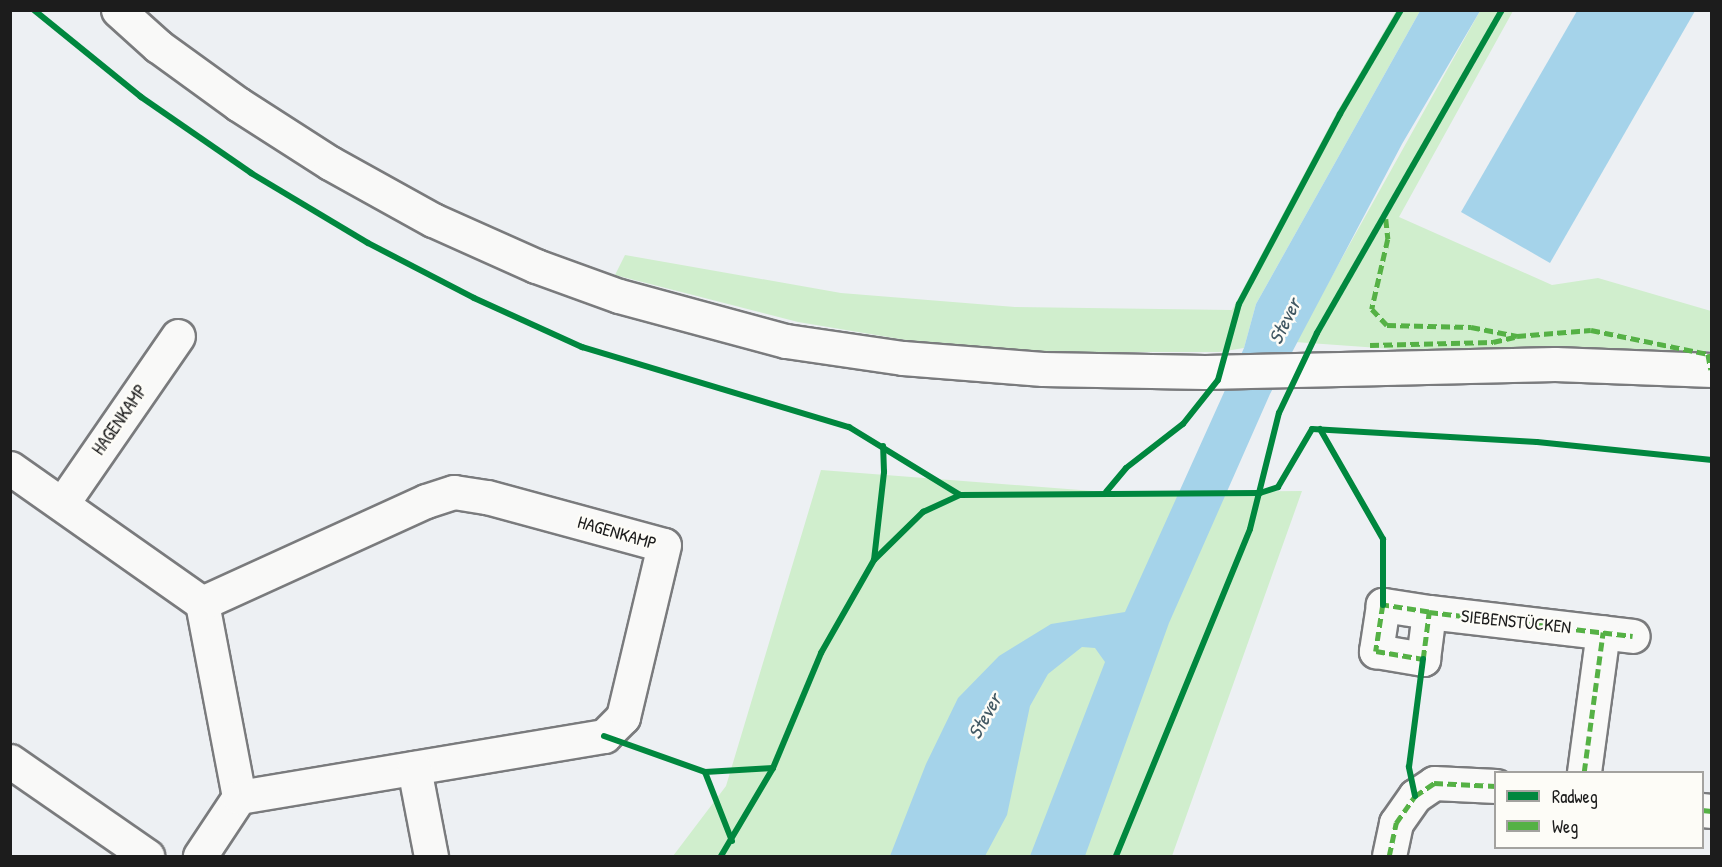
<!DOCTYPE html>
<html>
<head>
<meta charset="utf-8">
<style>
	body { margin:0 }
	#map { position:relative; width:1722px; height:867px; overflow:hidden; background:#edf0f3; font-family:"Patrick Hand",sans-serif }
	div>[style] { position:absolute }
	.green>* { inset:0; background:#d0eecd }
	.water>* { inset:0; background:#a5d3ea }
	.roads { filter:drop-shadow(2px 0 #7a7b7d) drop-shadow(-2px 0 #7a7b7d) drop-shadow(0 2px #7a7b7d) drop-shadow(0 -2px #7a7b7d) }
	.minor>* { height:33px; margin:-16.5px; padding:0 16.5px; transform-origin:16.5px; border-radius:16.5px; background:#f9f9f8 }
	.major>* { height:33px; margin:-16.5px; padding:0 16.5px; transform-origin:16.5px; border-radius:16.5px; background:#f9f9f8 }
	.quiet>* { height:4.5px; margin-top:-2.25px; transform-origin:0; background:repeating-linear-gradient(90deg,#55b145 0 9px,transparent 0 13.5px) }
	.cycleway>* { height:6px; margin:-3px; padding:0 3px; transform-origin:3px; border-radius:3px; background:#00873e }
	span { translate:-50% -50%; white-space:nowrap; text-align:center; line-height:1.15; -webkit-text-stroke:5px #fdfcf7; paint-order:stroke }
	.street-label { font-size:18px; color:#1c1c1c }
	.water-label { font-size:20px; color:#415863; font-style:italic }
	.frame { position:absolute; inset:0; border:12px solid #1c1c1c; pointer-events:none }
	.legend { position:absolute; left:1494px; top:771px; width:210px; height:78px; box-sizing:border-box; background:#fdfcf7; border:2px solid #a3a29f; margin:0; padding:8px 10px; list-style:none; font-size:18px; color:#1c1c1c }
	.legend li { display:flex; align-items:center; gap:12px; height:30px }
	.legend b { width:30px; border:2px solid #a3a29f }
</style>
</head>
<body>
<div id="map">
	<div class="green">
		<i style="clip-path:polygon(1396px 11px,1420px 11px,1256px 304px,1244px 348px,1219px 352px,1047px 352px,906px 340px,798px 322px,615px 275px,625px 255px,841px 293px,1015px 307px,1232px 310px,1337px 112px)"></i>
		<i style="clip-path:polygon(1480px 11px,1513px 11px,1399px 217px,1552px 285px,1598px 278px,1711px 311px,1711px 351px,1393px 349px,1295px 342px)"></i>
		<i style="clip-path:polygon(821px 470px,1106px 492px,1302px 491px,1172px 856px,673px 856px,726px 786px)"></i>
	</div>
	<div class="water">
		<i style="clip-path:polygon(1420px 11px,1480px 11px,1402px 144px,1270px 394px,1169px 623px,1085px 856px,1030px 856px,1105px 662px,1095px 648px,1082px 647px,1048px 674px,1030px 706px,1007px 815px,985px 856px,890px 856px,926px 764px,958px 698px,999px 656px,1051px 624px,1125px 612px,1244px 348px,1256px 304px)"></i>
		<i style="clip-path:polygon(1577px 11px,1695px 11px,1550px 263px,1461px 212px)"></i>
	</div>
	<div class="roads">
		<div class="minor">
			<i style="left:10px;top:468px;width:235px;rotate:35.1deg"></i>
			<i style="left:202px;top:603px;width:197px;rotate:79.2deg"></i>
			<i style="left:239px;top:797px;width:71px;rotate:123.5deg"></i>
			<i style="left:62px;top:504px;width:204px;rotate:-55.4deg"></i>
			<i style="left:202px;top:603px;width:246px;rotate:-24.5deg"></i>
			<i style="left:426px;top:501px;width:29px;rotate:-18deg"></i>
			<i style="left:454px;top:492px;width:33px;rotate:9deg"></i>
			<i style="left:487px;top:497px;width:183px;rotate:15.2deg"></i>
			<i style="left:664px;top:545px;width:177px;rotate:103.4deg"></i>
			<i style="left:623px;top:717px;width:27px;rotate:135deg"></i>
			<i style="left:604px;top:736px;width:370px;rotate:170.5deg"></i>
			<i style="left:1429px;top:612px;width:47px;rotate:-171.3deg"></i>
			<i style="left:1383px;top:605px;width:47px;rotate:98.7deg"></i>
			<i style="left:1376px;top:651px;width:48px;rotate:9.7deg"></i>
			<i style="left:1423px;top:659px;width:47px;rotate:-82.7deg"></i>
			<i style="left:1429px;top:612px;width:205px;rotate:6.7deg"></i>
			<i style="left:10px;top:761px;width:167px;rotate:34.7deg"></i>
			<i style="left:414px;top:768px;width:90px;rotate:79.1deg"></i>
			<i style="left:1584px;top:772px;width:141px;rotate:-82.3deg"></i>
			<i style="left:1702px;top:810px;width:10px;rotate:6deg"></i>
			<i style="left:1389px;top:856px;width:34px;rotate:-78deg"></i>
			<i style="left:1396px;top:823px;width:33px;rotate:-55deg"></i>
			<i style="left:1415px;top:796px;width:23px;rotate:-34deg"></i>
			<i style="left:1434px;top:783px;width:62px;rotate:2.8deg"></i>
		</div>
		<div class="major">
			<i style="left:118px;top:10px;width:54px;rotate:42deg"></i>
			<i style="left:158px;top:46px;width:99px;rotate:35.9deg"></i>
			<i style="left:238px;top:104px;width:109px;rotate:32.7deg"></i>
			<i style="left:330px;top:163px;width:118px;rotate:29deg"></i>
			<i style="left:433px;top:220px;width:113px;rotate:24.1deg"></i>
			<i style="left:536px;top:266px;width:88px;rotate:19.9deg"></i>
			<i style="left:619px;top:296px;width:173px;rotate:15.1deg"></i>
			<i style="left:786px;top:341px;width:118px;rotate:8.3deg"></i>
			<i style="left:903px;top:358px;width:140px;rotate:4.5deg"></i>
			<i style="left:1043px;top:369px;width:162px;rotate:1.1deg"></i>
			<i style="left:1205px;top:372px;width:350px;rotate:-1.3deg"></i>
			<i style="left:1555px;top:364px;width:157px;rotate:2.2deg"></i>
		</div>
	</div>
	<div class="quiet">
		<i style="left:1386px;top:219px;width:20px;rotate:84deg"></i>
		<i style="left:1388px;top:239px;width:72px;rotate:102.9deg"></i>
		<i style="left:1372px;top:309px;width:22px;rotate:47deg"></i>
		<i style="left:1387px;top:325px;width:84px;rotate:1.4deg"></i>
		<i style="left:1471px;top:327px;width:47px;rotate:11.1deg"></i>
		<i style="left:1517px;top:336px;width:74px;rotate:-4.6deg"></i>
		<i style="left:1591px;top:330px;width:119px;rotate:11.6deg"></i>
		<i style="left:1708px;top:354px;width:16px;rotate:79deg"></i>
		<i style="left:1370px;top:345px;width:123px;rotate:-1.4deg"></i>
		<i style="left:1493px;top:342px;width:22px;rotate:-13deg"></i>
		<i style="left:1429px;top:612px;width:47px;rotate:-171.3deg"></i>
		<i style="left:1383px;top:605px;width:47px;rotate:98.7deg"></i>
		<i style="left:1376px;top:651px;width:48px;rotate:9.7deg"></i>
		<i style="left:1423px;top:659px;width:47px;rotate:-82.7deg"></i>
		<i style="left:1429px;top:612px;width:205px;rotate:6.7deg"></i>
		<i style="left:1584px;top:772px;width:141px;rotate:-82.3deg"></i>
		<i style="left:1702px;top:810px;width:10px;rotate:6deg"></i>
		<i style="left:1389px;top:856px;width:34px;rotate:-78deg"></i>
		<i style="left:1396px;top:823px;width:33px;rotate:-55deg"></i>
		<i style="left:1415px;top:796px;width:23px;rotate:-34deg"></i>
		<i style="left:1434px;top:783px;width:62px;rotate:2.8deg"></i>
	</div>
	<div class="cycleway">
		<i style="left:34px;top:10px;width:138px;rotate:39.1deg"></i>
		<i style="left:141px;top:97px;width:134px;rotate:34.6deg"></i>
		<i style="left:251px;top:173px;width:136px;rotate:30.9deg"></i>
		<i style="left:368px;top:243px;width:119px;rotate:27.4deg"></i>
		<i style="left:474px;top:298px;width:119px;rotate:24.4deg"></i>
		<i style="left:582px;top:347px;width:279px;rotate:16.7deg"></i>
		<i style="left:849px;top:427px;width:130px;rotate:31.5deg"></i>
		<i style="left:1320px;top:429px;width:127px;rotate:60.2deg"></i>
		<i style="left:1383px;top:539px;width:66px;rotate:90deg"></i>
		<i style="left:1106px;top:492px;width:31px;rotate:-50deg"></i>
		<i style="left:1126px;top:468px;width:72px;rotate:-37.7deg"></i>
		<i style="left:1183px;top:424px;width:56px;rotate:-51.5deg"></i>
		<i style="left:1218px;top:380px;width:79px;rotate:-74.6deg"></i>
		<i style="left:1239px;top:304px;width:215px;rotate:-62deg"></i>
		<i style="left:1340px;top:114px;width:121px;rotate:-59.6deg"></i>
		<i style="left:874px;top:560px;width:89px;rotate:-83.5deg"></i>
		<i style="left:884px;top:472px;width:26px;rotate:-92deg"></i>
		<i style="left:604px;top:736px;width:107px;rotate:19.6deg"></i>
		<i style="left:1415px;top:796px;width:30px;rotate:-102deg"></i>
		<i style="left:1409px;top:767px;width:109px;rotate:-82.6deg"></i>
		<i style="left:732px;top:841px;width:74px;rotate:-111.4deg"></i>
		<i style="left:705px;top:772px;width:68px;rotate:-3.4deg"></i>
		<i style="left:721px;top:856px;width:102px;rotate:-59.4deg"></i>
		<i style="left:773px;top:768px;width:125px;rotate:-67.3deg"></i>
		<i style="left:821px;top:653px;width:107px;rotate:-60.3deg"></i>
		<i style="left:874px;top:560px;width:69px;rotate:-44.4deg"></i>
		<i style="left:923px;top:512px;width:41px;rotate:-24.7deg"></i>
		<i style="left:960px;top:495px;width:300px;rotate:-0.4deg"></i>
		<i style="left:1260px;top:493px;width:19px;rotate:-18deg"></i>
		<i style="left:1278px;top:487px;width:67px;rotate:-59.6deg"></i>
		<i style="left:1312px;top:429px;width:225px;rotate:3.3deg"></i>
		<i style="left:1537px;top:442px;width:176px;rotate:5.9deg"></i>
		<i style="left:1116px;top:856px;width:353px;rotate:-67.7deg"></i>
		<i style="left:1250px;top:529px;width:120px;rotate:-76deg"></i>
		<i style="left:1279px;top:413px;width:89px;rotate:-64.6deg"></i>
		<i style="left:1317px;top:333px;width:372px;rotate:-60.2deg"></i>
	</div>
	<div class="street-label">
		<span style="left:120px;top:420px;rotate:-55deg">HAGENKAMP</span>
		<span style="left:617px;top:533px;rotate:16deg">HAGENKAMP</span>
		<span style="left:1516px;top:622px;rotate:6deg">SIEBENSTÜCKEN</span>
	</div>
	<div class="water-label">
		<span style="left:1284px;top:321px;rotate:-64deg">Stever</span>
		<span style="left:984px;top:716px;rotate:-61deg">Stever</span>
	</div>
	<div class="frame"></div>
	<ul class="legend">
	<li><b style="height:8px;background:#00873e"></b>Radweg</li>
	<li><b style="height:8px;background:#55b145"></b>Weg</li>
	</ul>
</div>
</body>
</html>
